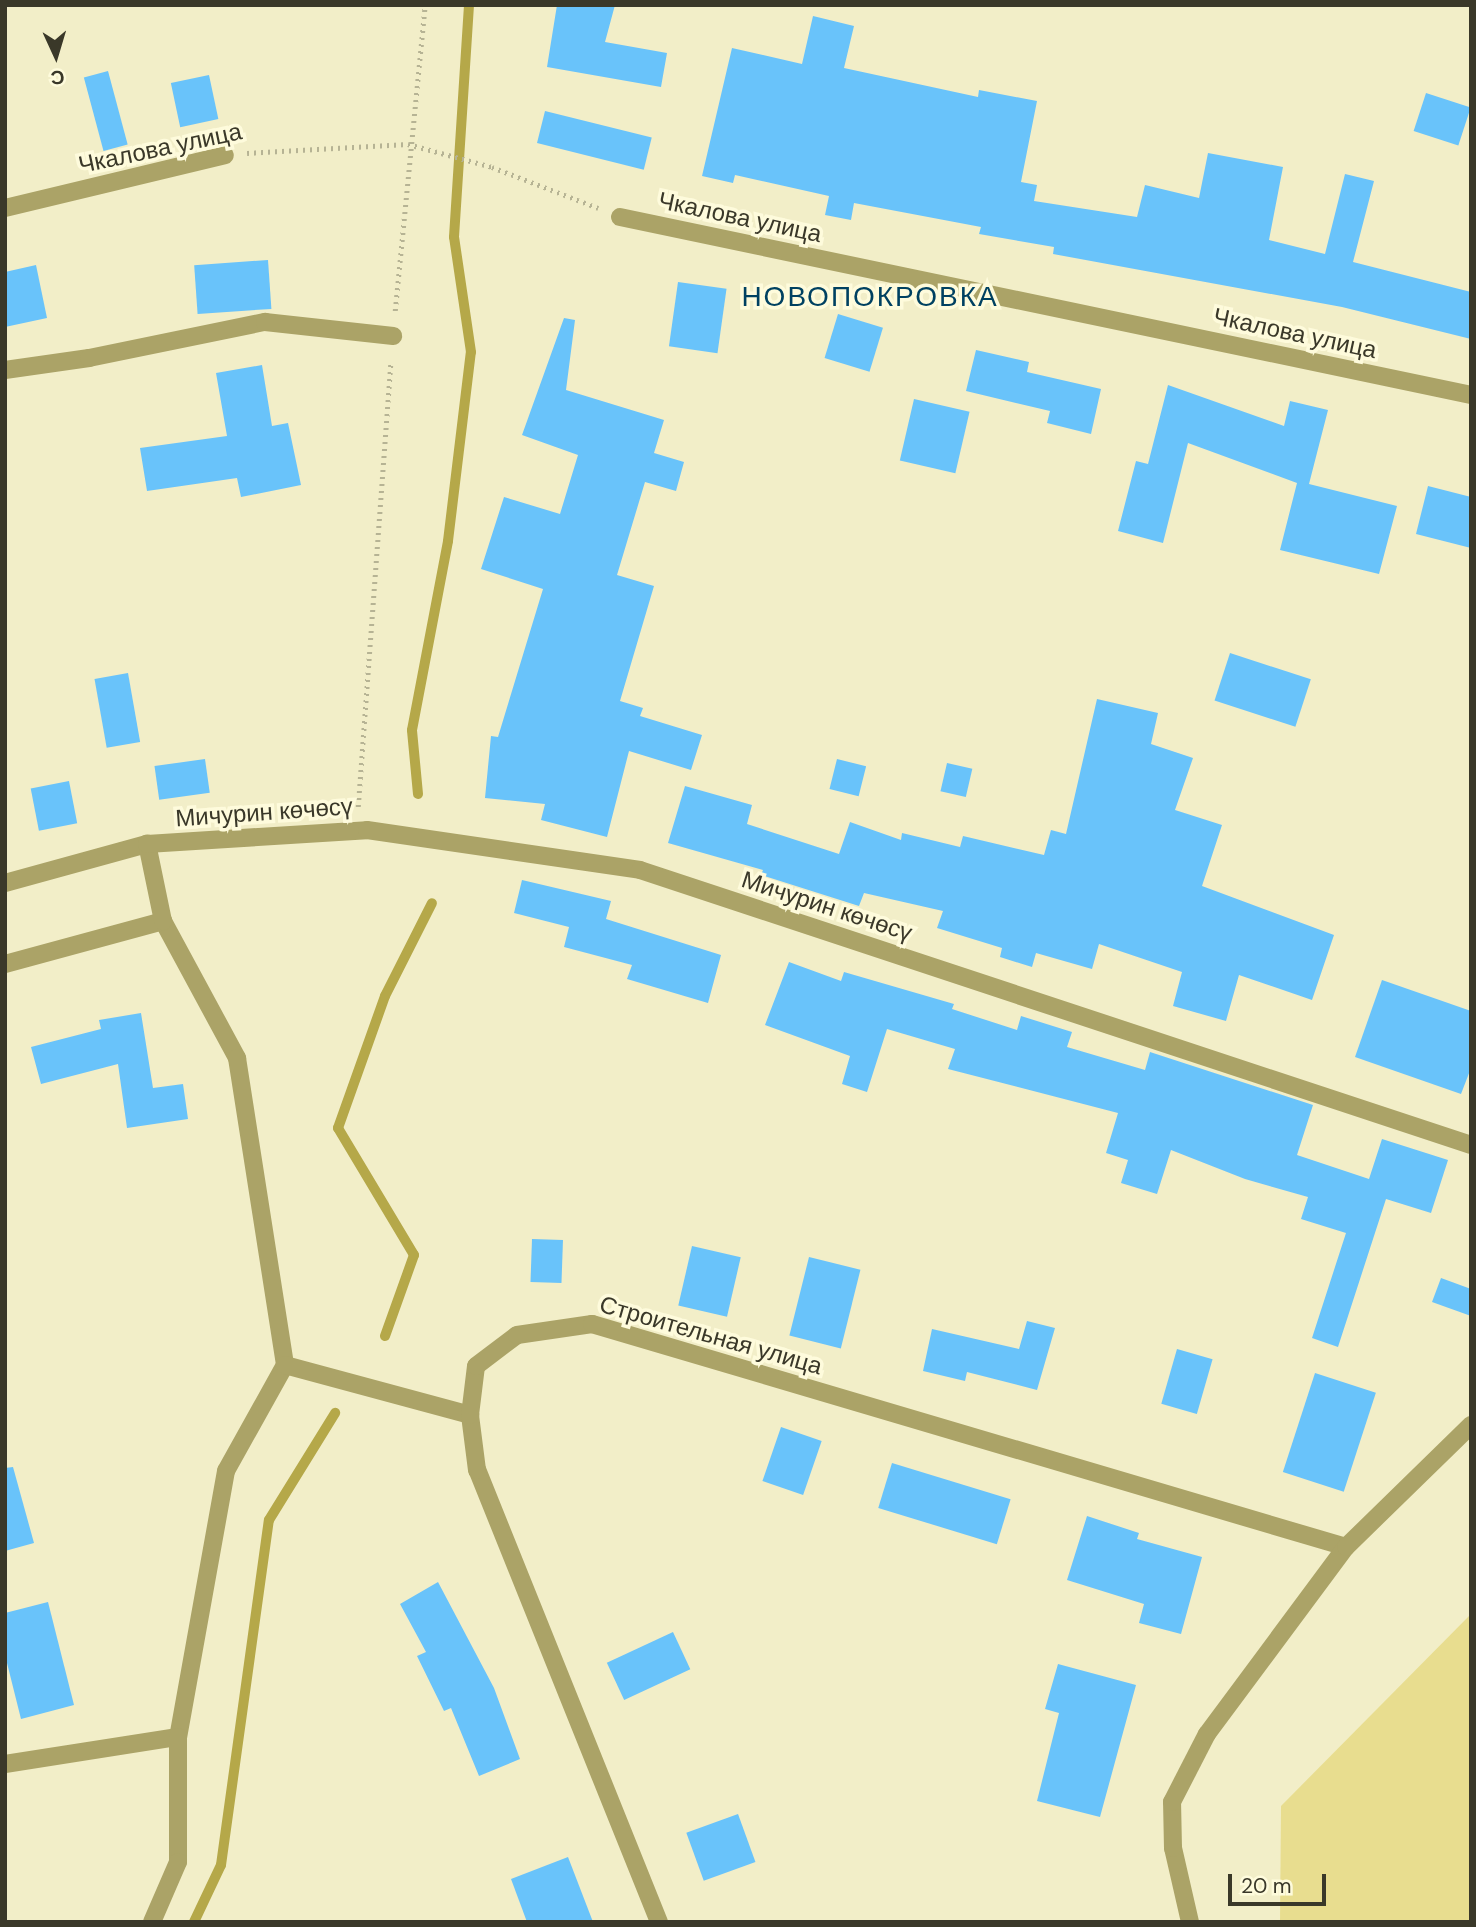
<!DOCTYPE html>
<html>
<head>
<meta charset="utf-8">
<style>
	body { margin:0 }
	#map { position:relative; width:1476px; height:1927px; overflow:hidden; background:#f2eec8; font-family:"DM Sans",sans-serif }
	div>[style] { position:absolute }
	.green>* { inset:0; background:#e8dd8f }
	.stream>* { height:10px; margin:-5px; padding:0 5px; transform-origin:5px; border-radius:5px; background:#b5a849 }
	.building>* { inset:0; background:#69c3fa; transform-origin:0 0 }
	.path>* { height:4.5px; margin-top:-2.25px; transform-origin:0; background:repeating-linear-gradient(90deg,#b6b394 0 2px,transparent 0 7px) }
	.street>* { height:18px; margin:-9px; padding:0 9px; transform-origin:9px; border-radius:9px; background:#aba367 }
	span { translate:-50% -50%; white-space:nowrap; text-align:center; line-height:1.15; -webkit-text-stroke:7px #fefbdc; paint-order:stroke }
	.street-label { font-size:24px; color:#3a3829 }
	.quarter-label { font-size:28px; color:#004161; letter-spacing:2px }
	.frame { position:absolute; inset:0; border:7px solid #3a3829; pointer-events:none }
	.north { position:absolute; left:21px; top:21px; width:70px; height:70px; -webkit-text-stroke:5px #fefbdc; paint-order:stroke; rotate:176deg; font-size:19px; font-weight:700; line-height:28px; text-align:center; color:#3a3829 }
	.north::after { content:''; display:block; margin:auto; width:24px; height:32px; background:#3a3829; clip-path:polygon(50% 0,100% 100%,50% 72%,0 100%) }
	.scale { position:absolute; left:1228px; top:1874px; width:98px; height:32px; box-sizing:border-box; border:4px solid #3a3829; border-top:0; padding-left:9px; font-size:21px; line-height:24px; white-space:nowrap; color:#3a3829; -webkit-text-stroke:5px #fefbdc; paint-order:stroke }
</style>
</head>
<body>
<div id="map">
	<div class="green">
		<i style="clip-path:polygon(1471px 1614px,1471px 1922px,1280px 1922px,1281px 1806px)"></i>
	</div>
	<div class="stream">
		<i style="left:418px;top:794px;width:64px;rotate:-95.4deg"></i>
		<i style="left:412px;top:730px;width:192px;rotate:-79.2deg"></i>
		<i style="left:448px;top:541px;width:190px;rotate:-83.1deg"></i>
		<i style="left:471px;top:352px;width:116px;rotate:-98.4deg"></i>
		<i style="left:454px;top:237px;width:232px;rotate:-86.3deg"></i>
		<i style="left:385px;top:1336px;width:86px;rotate:-70.3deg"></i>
		<i style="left:414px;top:1255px;width:148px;rotate:-120.9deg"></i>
		<i style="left:338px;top:1128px;width:140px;rotate:-70.4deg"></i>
		<i style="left:385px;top:996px;width:104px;rotate:-63.2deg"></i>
		<i style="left:194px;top:1922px;width:63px;rotate:-64.7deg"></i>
		<i style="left:221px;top:1865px;width:348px;rotate:-82.1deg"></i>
		<i style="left:269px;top:1520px;width:126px;rotate:-58.3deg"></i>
	</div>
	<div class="building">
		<i style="clip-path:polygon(557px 5px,615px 5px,605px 42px,667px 53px,661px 87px,547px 67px)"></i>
		<i style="clip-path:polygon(813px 16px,854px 26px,844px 68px,978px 97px,979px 90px,1037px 101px,1021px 182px,1037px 185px,1034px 201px,1137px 217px,1145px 185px,1199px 198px,1208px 153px,1283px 167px,1269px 240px,1325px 254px,1345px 174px,1374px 181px,1353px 262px,1471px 292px,1471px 339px,1342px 307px,1053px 254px,1054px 247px,979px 234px,981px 227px,854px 203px,851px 220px,825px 215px,829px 196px,735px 175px,733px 183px,702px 176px,732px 48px,802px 64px)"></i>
		<i style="left:108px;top:71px;width:76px;height:25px;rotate:75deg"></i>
		<i style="left:209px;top:75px;width:45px;height:39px;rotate:78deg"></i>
		<i style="left:1426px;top:93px;width:47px;height:40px;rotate:18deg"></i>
		<i style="left:545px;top:111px;width:110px;height:33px;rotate:14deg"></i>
		<i style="left:268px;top:260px;width:49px;height:74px;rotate:86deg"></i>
		<i style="clip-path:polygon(36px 265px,47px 318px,5px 327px,5px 272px)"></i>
		<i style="left:678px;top:282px;width:49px;height:65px;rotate:8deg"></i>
		<i style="left:838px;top:314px;width:47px;height:46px;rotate:17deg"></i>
		<i style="clip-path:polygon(564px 318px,575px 320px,566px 390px,664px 420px,654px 453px,684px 462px,676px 491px,645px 482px,617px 575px,654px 586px,620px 701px,643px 708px,640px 716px,702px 735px,691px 770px,629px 751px,607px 837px,541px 820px,545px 804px,485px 798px,491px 736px,498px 737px,543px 589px,481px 569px,504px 497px,560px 514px,578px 455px,522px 435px)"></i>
		<i style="clip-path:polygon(976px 350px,1029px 362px,1027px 372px,1101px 389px,1091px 434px,1047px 423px,1050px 411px,966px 391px)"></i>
		<i style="clip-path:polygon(262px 365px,272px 426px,288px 423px,301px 485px,241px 497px,237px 478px,147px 491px,140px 448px,227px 436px,216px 373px)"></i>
		<i style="clip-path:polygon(1168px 385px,1284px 426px,1290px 401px,1328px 410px,1309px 484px,1397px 506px,1379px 574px,1280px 550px,1297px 483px,1188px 443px,1163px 543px,1118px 531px,1136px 461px,1148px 464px)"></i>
		<i style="left:914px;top:399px;width:57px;height:63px;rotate:13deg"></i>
		<i style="clip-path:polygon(1428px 486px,1471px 497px,1471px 548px,1416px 534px)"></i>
		<i style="left:1230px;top:653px;width:85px;height:50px;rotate:18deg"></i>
		<i style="left:128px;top:673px;width:70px;height:34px;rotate:80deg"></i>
		<i style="clip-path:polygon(1097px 699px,1158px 713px,1151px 744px,1193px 758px,1175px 810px,1222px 825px,1202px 886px,1334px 935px,1312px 1000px,1239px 975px,1226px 1021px,1173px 1006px,1182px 972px,1099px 944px,1092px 969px,1036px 953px,1032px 967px,1000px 957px,1002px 948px,937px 928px,943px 911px,864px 893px,859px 906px,761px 875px,763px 870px,668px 843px,685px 786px,752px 805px,747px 824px,839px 854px,850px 822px,901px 840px,902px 833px,960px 847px,963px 836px,1044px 855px,1051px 830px,1066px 834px)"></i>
		<i style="left:205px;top:759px;width:34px;height:51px;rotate:82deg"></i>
		<i style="left:837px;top:759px;width:30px;height:31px;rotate:14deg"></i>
		<i style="left:947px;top:763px;width:26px;height:29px;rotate:13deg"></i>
		<i style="left:69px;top:781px;width:43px;height:39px;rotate:79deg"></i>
		<i style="clip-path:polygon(522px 880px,611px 901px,606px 919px,721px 955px,708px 1003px,627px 979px,632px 965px,564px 947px,569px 927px,514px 913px)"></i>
		<i style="clip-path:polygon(789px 962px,841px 981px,844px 972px,954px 1004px,952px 1009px,1017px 1030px,1021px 1016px,1072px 1032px,1067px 1047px,1145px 1070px,1150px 1052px,1313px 1105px,1297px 1155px,1369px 1179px,1382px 1139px,1448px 1160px,1431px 1213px,1386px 1199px,1338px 1347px,1312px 1338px,1346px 1233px,1301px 1219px,1308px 1197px,1245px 1179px,1171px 1150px,1157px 1194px,1121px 1183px,1128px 1160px,1106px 1153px,1118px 1113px,948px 1069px,955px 1049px,887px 1029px,867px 1092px,842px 1084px,850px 1056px,765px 1025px)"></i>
		<i style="clip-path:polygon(1382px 980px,1471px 1011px,1471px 1068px,1461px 1094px,1355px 1057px)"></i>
		<i style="clip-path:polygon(141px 1013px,153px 1088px,183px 1084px,188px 1119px,127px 1128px,118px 1064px,41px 1084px,31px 1047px,101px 1029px,99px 1020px)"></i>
		<i style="left:532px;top:1239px;width:31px;height:43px;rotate:2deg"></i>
		<i style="left:692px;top:1246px;width:50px;height:61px;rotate:13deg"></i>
		<i style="left:809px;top:1257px;width:53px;height:81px;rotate:14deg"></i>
		<i style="clip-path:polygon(1441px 1278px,1471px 1289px,1471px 1316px,1432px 1302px)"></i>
		<i style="clip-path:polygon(1027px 1321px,1055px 1328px,1037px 1390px,967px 1372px,965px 1381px,923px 1371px,932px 1329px,1019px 1349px)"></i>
		<i style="left:1177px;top:1349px;width:37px;height:57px;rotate:16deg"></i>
		<i style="left:1315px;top:1373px;width:64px;height:104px;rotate:18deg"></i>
		<i style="left:781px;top:1427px;width:43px;height:57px;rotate:19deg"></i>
		<i style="left:892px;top:1463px;width:124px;height:47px;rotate:17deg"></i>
		<i style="clip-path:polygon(13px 1467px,34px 1543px,5px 1551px,5px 1468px)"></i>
		<i style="clip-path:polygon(1087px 1516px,1139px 1533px,1137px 1539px,1202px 1557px,1181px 1634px,1139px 1623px,1144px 1604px,1067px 1580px)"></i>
		<i style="clip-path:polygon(438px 1582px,494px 1688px,520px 1759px,479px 1776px,451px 1708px,444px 1711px,417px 1656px,426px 1652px,400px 1604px)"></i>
		<i style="clip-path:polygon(48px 1602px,74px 1705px,21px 1719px,5px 1655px,5px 1613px)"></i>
		<i style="left:673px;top:1632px;width:41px;height:73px;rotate:65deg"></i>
		<i style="clip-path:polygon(1058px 1664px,1136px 1685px,1100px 1817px,1037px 1801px,1059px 1713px,1045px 1709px)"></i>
		<i style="left:738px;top:1814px;width:51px;height:55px;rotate:70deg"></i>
		<i style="clip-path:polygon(568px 1857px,593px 1922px,527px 1922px,511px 1879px)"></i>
	</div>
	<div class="path">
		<i style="left:247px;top:153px;width:161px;rotate:-3.2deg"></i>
		<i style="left:408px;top:144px;width:87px;rotate:15.3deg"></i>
		<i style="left:492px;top:167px;width:114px;rotate:21.1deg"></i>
		<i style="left:395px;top:311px;width:307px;rotate:-84.4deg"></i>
		<i style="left:358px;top:807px;width:447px;rotate:-85.8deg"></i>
	</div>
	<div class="street">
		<i style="left:5px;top:208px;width:226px;rotate:-13.5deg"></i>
		<i style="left:620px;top:217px;width:869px;rotate:11.81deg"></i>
		<i style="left:5px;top:370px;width:85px;rotate:-8.1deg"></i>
		<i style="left:89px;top:358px;width:180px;rotate:-11.6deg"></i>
		<i style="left:265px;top:322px;width:129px;rotate:6.2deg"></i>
		<i style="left:5px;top:883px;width:147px;rotate:-15.4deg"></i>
		<i style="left:163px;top:921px;width:156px;rotate:61.6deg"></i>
		<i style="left:237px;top:1058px;width:311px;rotate:81.1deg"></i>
		<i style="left:285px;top:1365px;width:121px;rotate:119.1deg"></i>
		<i style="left:226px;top:1471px;width:270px;rotate:100.2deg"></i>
		<i style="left:5px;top:964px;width:164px;rotate:-15.2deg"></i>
		<i style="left:163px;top:921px;width:79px;rotate:-101.7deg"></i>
		<i style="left:147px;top:844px;width:220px;rotate:-3.6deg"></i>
		<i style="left:367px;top:830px;width:276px;rotate:8.3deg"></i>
		<i style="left:640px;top:870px;width:875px;rotate:18.31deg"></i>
		<i style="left:285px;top:1365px;width:192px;rotate:15.1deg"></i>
		<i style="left:5px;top:1764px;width:175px;rotate:-8.9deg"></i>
		<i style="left:178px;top:1737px;width:125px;rotate:90deg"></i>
		<i style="left:178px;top:1862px;width:65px;rotate:113.4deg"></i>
		<i style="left:659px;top:1922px;width:487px;rotate:-111.9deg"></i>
		<i style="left:477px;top:1470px;width:55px;rotate:-97.3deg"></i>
		<i style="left:470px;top:1415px;width:49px;rotate:-83deg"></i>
		<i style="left:476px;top:1366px;width:51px;rotate:-37.1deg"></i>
		<i style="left:517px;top:1335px;width:76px;rotate:-8.3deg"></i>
		<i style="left:592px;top:1324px;width:786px;rotate:16.48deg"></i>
		<i style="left:1190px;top:1922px;width:76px;rotate:-102.9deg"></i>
		<i style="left:1173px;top:1848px;width:46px;rotate:-91.2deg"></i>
		<i style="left:1172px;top:1802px;width:76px;rotate:-62.8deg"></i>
		<i style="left:1207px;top:1734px;width:233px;rotate:-53.4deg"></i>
		<i style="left:1346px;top:1547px;width:175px;rotate:-44.3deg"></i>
	</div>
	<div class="street-label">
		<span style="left:160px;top:148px;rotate:-12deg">Чкалова улица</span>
		<span style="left:740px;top:217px;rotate:12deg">Чкалова улица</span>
		<span style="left:1295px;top:333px;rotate:12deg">Чкалова улица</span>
		<span style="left:264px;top:812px;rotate:-4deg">Мичурин көчөсү</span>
		<span style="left:827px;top:906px;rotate:18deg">Мичурин көчөсү</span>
		<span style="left:711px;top:1335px;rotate:16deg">Строительная улица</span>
	</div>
	<div class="quarter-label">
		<span style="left:870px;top:297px">НОВОПОКРОВКА</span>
	</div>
	<div class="frame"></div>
	<div class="north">С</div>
	<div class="scale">20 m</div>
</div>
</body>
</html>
